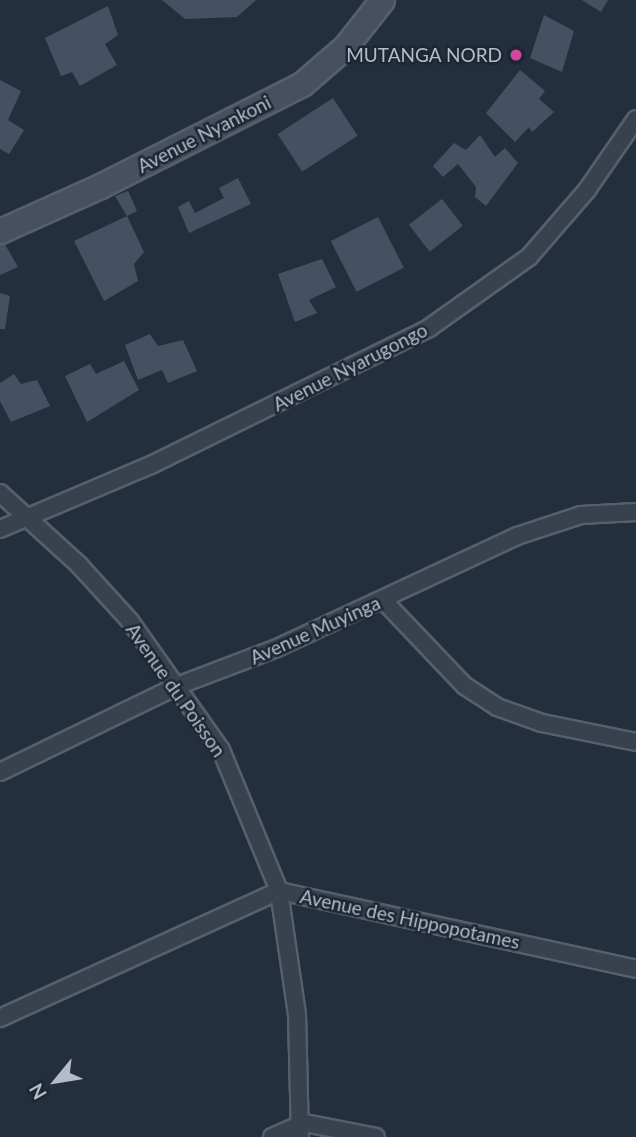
<!DOCTYPE html>
<html>
<head>
<meta charset="utf-8">
<style>
	body { margin:0 }
	#map { position:relative; width:636px; height:1137px; overflow:hidden; background:#242f3e; font-family:Lato,sans-serif }
	div>[style] { position:absolute }
	.building>* { inset:0; background:#455162; transform-origin:0 0 }
	.roads { filter:drop-shadow(2px 0 #565f6c) drop-shadow(-2px 0 #565f6c) drop-shadow(0 2px #565f6c) drop-shadow(0 -2px #565f6c) }
	.street>* { height:16px; margin:-8px; padding:0 8px; transform-origin:8px; border-radius:8px; background:#38414e }
	.secondary>* { height:23px; margin:-11.5px; padding:0 11.5px; transform-origin:11.5px; border-radius:11.5px; background:#465061 }
	.dots>* { width:19px; height:19px; translate:-50% -50%; box-sizing:border-box; border:4px solid #1d2633; border-radius:50% }
	span { translate:-50% -50%; white-space:nowrap; text-align:center; line-height:1.15; -webkit-text-stroke:5px #1d2633; paint-order:stroke }
	.poi-label { font-size:19px; color:#b4bcc9 }
	.right { translate:-100% -50%; text-align:right }
	.street-label { font-size:19px; color:#b4bcc9 }
	.north { position:absolute; left:21px; top:1046px; width:70px; height:70px; -webkit-text-stroke:5px #1d2633; paint-order:stroke; rotate:240deg; font-size:19px; font-weight:700; line-height:28px; text-align:center; color:#b4bcc9 }
	.north::after { content:''; display:block; margin:auto; width:24px; height:32px; background:#b4bcc9; clip-path:polygon(50% 0,100% 100%,50% 72%,0 100%) }
</style>
</head>
<body>
<div id="map">
	<div class="building">
		<i style="clip-path:polygon(162px 0,256px 0,237px 17px,185px 19px)"></i>
		<i style="clip-path:polygon(582px 0,608px 0,601px 12px)"></i>
		<i style="clip-path:polygon(108px 6px,118px 35px,105px 44px,117px 65px,80px 86px,72px 72px,61px 76px,45px 38px)"></i>
		<i style="clip-path:polygon(544px 15px,574px 31px,562px 72px,530px 58px)"></i>
		<i style="clip-path:polygon(520px 70px,545px 91px,539px 99px,554px 112px,532px 132px,529px 127px,515px 142px,486px 113px)"></i>
		<i style="clip-path:polygon(0 80px,21px 91px,8px 120px,24px 130px,9px 154px,0 149px)"></i>
		<i style="left:333px;top:98px;width:45px;height:66px;rotate:57deg"></i>
		<i style="clip-path:polygon(480px 135px,495px 157px,505px 148px,518px 163px,486px 206px,475px 197px,476px 187px,458px 164px,443px 177px,433px 166px,454px 143px,466px 150px)"></i>
		<i style="clip-path:polygon(238px 178px,251px 204px,189px 233px,178px 207px,189px 201px,195px 213px,224px 198px,219px 188px)"></i>
		<i style="clip-path:polygon(128px 191px,137px 211px,127px 216px,144px 252px,134px 264px,138px 281px,104px 301px,74px 241px,127px 216px,115px 196px)"></i>
		<i style="left:442px;top:199px;width:34px;height:42px;rotate:52deg"></i>
		<i style="left:378px;top:217px;width:57px;height:53px;rotate:63deg"></i>
		<i style="clip-path:polygon(0 236px,18px 267px,0 275px)"></i>
		<i style="clip-path:polygon(322px 259px,336px 287px,309px 300px,317px 313px,295px 322px,278px 274px)"></i>
		<i style="clip-path:polygon(0 293px,10px 296px,5px 329px,0 329px)"></i>
		<i style="clip-path:polygon(150px 334px,158px 346px,183px 340px,197px 371px,168px 383px,162px 370px,138px 380px,125px 345px)"></i>
		<i style="clip-path:polygon(124px 361px,139px 390px,87px 422px,65px 376px,90px 364px,96px 374px)"></i>
		<i style="clip-path:polygon(14px 374px,21px 384px,37px 380px,50px 406px,11px 422px,0 401px,0 383px)"></i>
	</div>
	<div class="roads">
		<div class="street">
			<i style="left:0;top:493px;width:107px;rotate:42.3deg"></i>
			<i style="left:79px;top:565px;width:76px;rotate:47.7deg"></i>
			<i style="left:130px;top:621px;width:158px;rotate:54.8deg"></i>
			<i style="left:221px;top:750px;width:152px;rotate:67.6deg"></i>
			<i style="left:279px;top:891px;width:124px;rotate:81.7deg"></i>
			<i style="left:297px;top:1014px;width:123px;rotate:88.6deg"></i>
			<i style="left:0;top:529px;width:164px;rotate:-23deg"></i>
			<i style="left:151px;top:465px;width:310px;rotate:-26.2deg"></i>
			<i style="left:429px;top:328px;width:123px;rotate:-35.4deg"></i>
			<i style="left:529px;top:257px;width:89px;rotate:-49.1deg"></i>
			<i style="left:587px;top:190px;width:86px;rotate:-55.4deg"></i>
			<i style="left:383px;top:600px;width:119px;rotate:46.4deg"></i>
			<i style="left:465px;top:686px;width:38px;rotate:33deg"></i>
			<i style="left:497px;top:707px;width:48px;rotate:19.6deg"></i>
			<i style="left:542px;top:723px;width:96px;rotate:11.4deg"></i>
			<i style="left:0;top:772px;width:197px;rotate:-25.9deg"></i>
			<i style="left:177px;top:686px;width:107px;rotate:-20.8deg"></i>
			<i style="left:277px;top:648px;width:265px;rotate:-25deg"></i>
			<i style="left:517px;top:536px;width:67px;rotate:-18.2deg"></i>
			<i style="left:581px;top:515px;width:55px;rotate:-3.1deg"></i>
			<i style="left:0;top:1018px;width:307px;rotate:-24.5deg"></i>
			<i style="left:279px;top:891px;width:365px;rotate:12.3deg"></i>
			<i style="left:272px;top:1137px;width:35px;rotate:-24deg"></i>
			<i style="left:304px;top:1123px;width:73px;rotate:11deg"></i>
		</div>
		<div class="secondary">
			<i style="left:0;top:231px;width:110px;rotate:-24.2deg"></i>
			<i style="left:100px;top:186px;width:226px;rotate:-26.8deg"></i>
			<i style="left:302px;top:84px;width:57px;rotate:-40.7deg"></i>
			<i style="left:345px;top:47px;width:60px;rotate:-51.8deg"></i>
		</div>
	</div>
	<div class="dots">
		<i style="left:516px;top:55px;background:#d1479c"></i>
	</div>
	<div class="poi-label">
		<span class="right" style="left:502px;top:55px">MUTANGA NORD</span>
	</div>
	<div class="street-label">
		<span style="left:204px;top:134px;rotate:-27deg">Avenue Nyankoni</span>
		<span style="left:350px;top:367px;rotate:-27deg">Avenue Nyarugongo</span>
		<span style="left:315px;top:630px;rotate:-24deg">Avenue Muyinga</span>
		<span style="left:176px;top:690px;rotate:55deg">Avenue du Poisson</span>
		<span style="left:410px;top:919px;rotate:12deg">Avenue des Hippopotames</span>
	</div>
	<div class="north">N</div>
</div>
</body>
</html>
